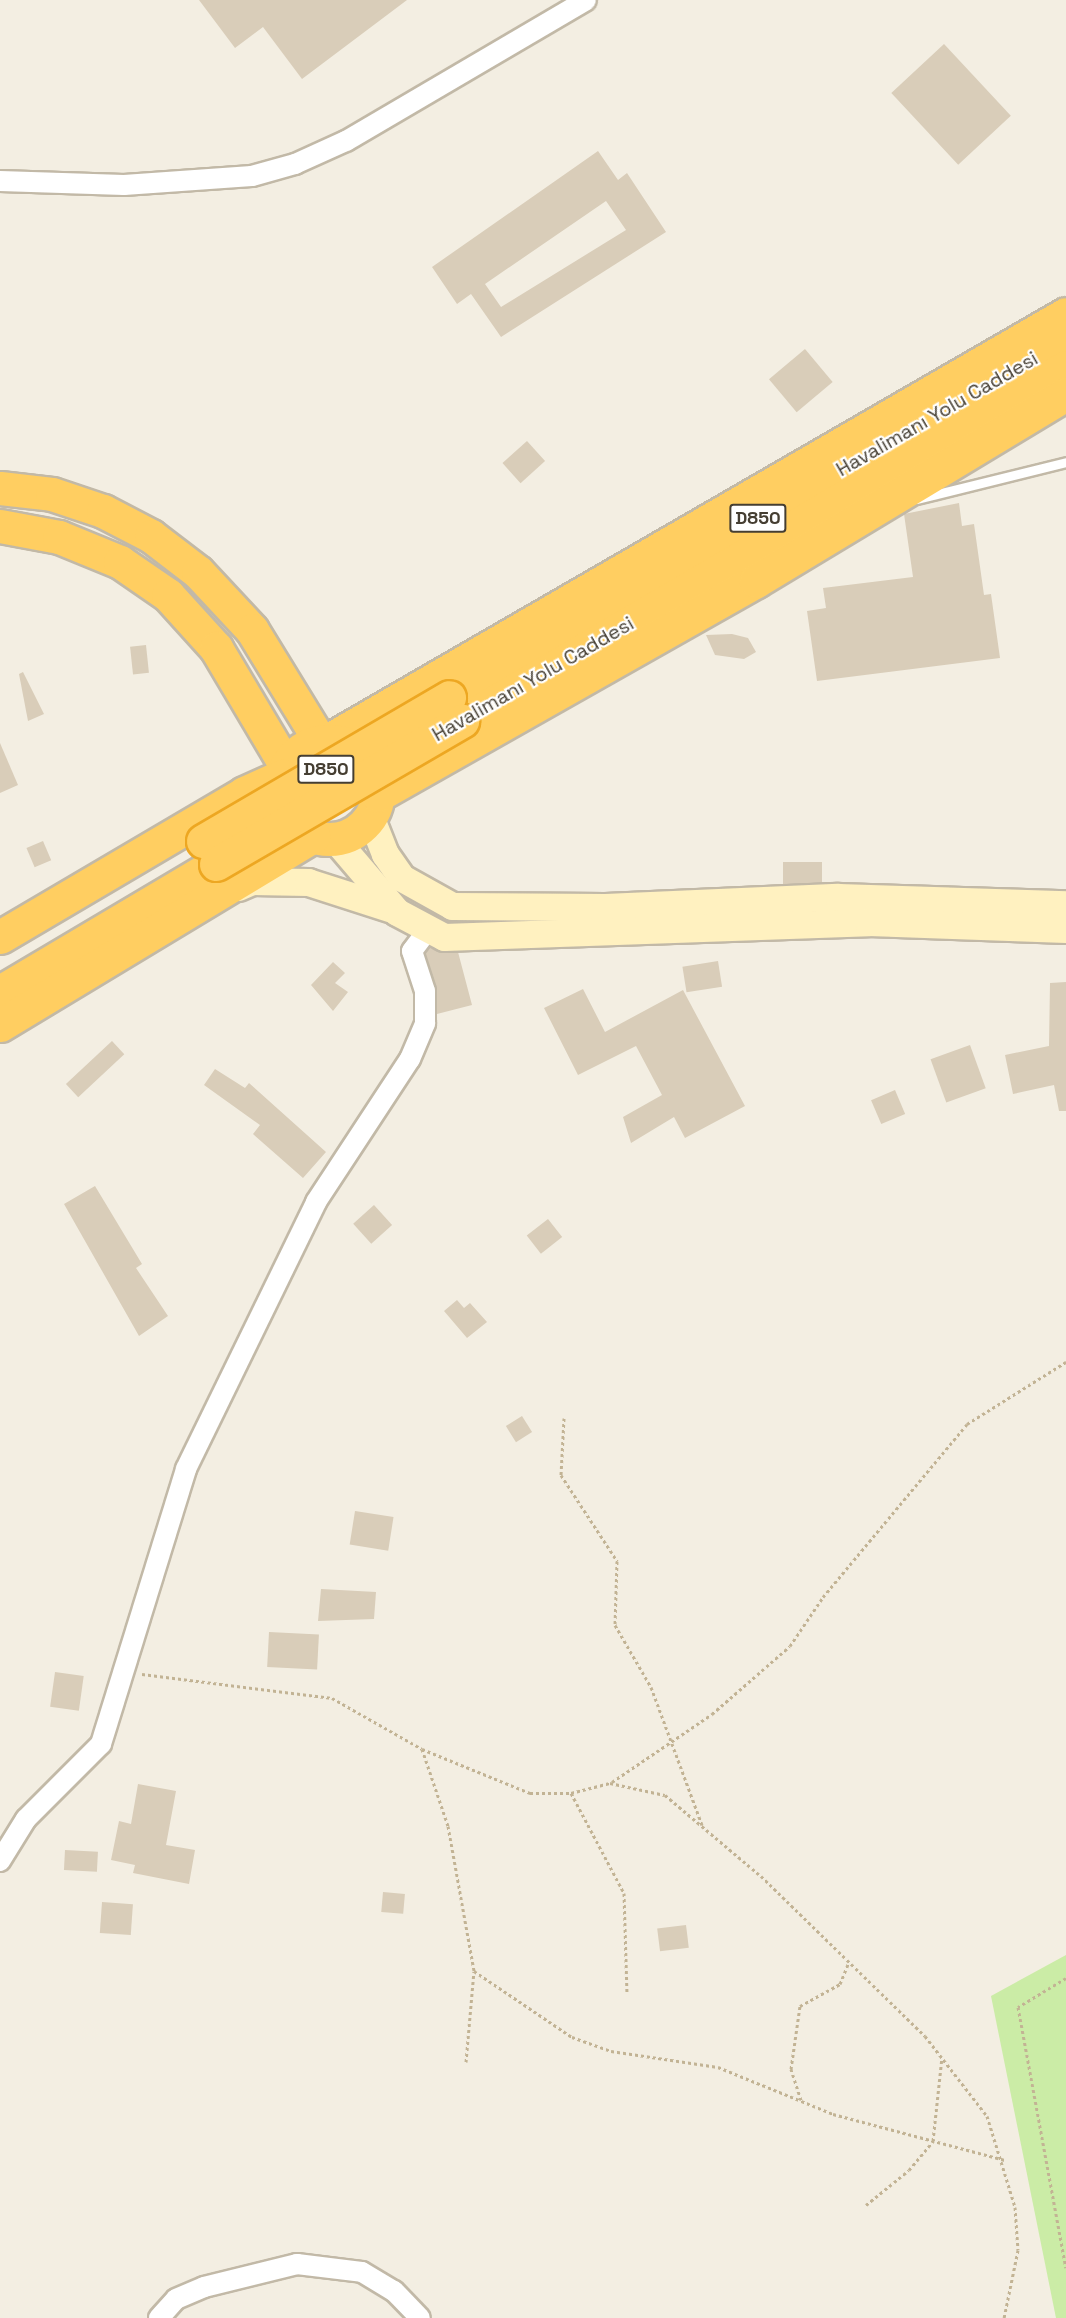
<!DOCTYPE html>
<html>
<head>
<meta charset="utf-8">
<style>
	body { margin:0 }
	#map { position:relative; width:1066px; height:2318px; overflow:hidden; background:#f3eee2; font-family:"Space Grotesk",sans-serif }
	div>[style] { position:absolute }
	.green>* { inset:0; background:#cbeca6 }
	.building>* { inset:0; background:#d9cdb9; transform-origin:0 0 }
	.path>* { height:3px; margin-top:-1.5px; transform-origin:0; background:repeating-linear-gradient(90deg,#c2b394 0 3px,transparent 0 6px) }
	.roads { filter:drop-shadow(2px 0 #c2b9a7) drop-shadow(-2px 0 #c2b9a7) drop-shadow(0 2px #c2b9a7) drop-shadow(0 -2px #c2b9a7) }
	.lane>* { height:9px; margin:-4.5px; padding:0 4.5px; transform-origin:4.5px; border-radius:4.5px; background:#fff }
	.street>* { height:20px; margin:-10px; padding:0 10px; transform-origin:10px; border-radius:10px; background:#fff }
	.secondary>* { height:27px; margin:-13.5px; padding:0 13.5px; transform-origin:13.5px; border-radius:13.5px; background:#fff1c0 }
	.highway>* { height:33px; margin:-16.5px; padding:0 16.5px; transform-origin:16.5px; border-radius:16.5px; background:#ffce61 }
	.highway>.ring { margin:-16.5px; padding:0; box-sizing:content-box; background:none; border:33px solid #ffce61; border-radius:50% }
	.bridges { filter:drop-shadow(2px 0 #eda722) drop-shadow(-2px 0 #eda722) drop-shadow(0 2px #eda722) drop-shadow(0 -2px #eda722) }
	.highway-bridge>* { height:33px; margin:-16.5px; padding:0 16.5px; transform-origin:16.5px; border-radius:16.5px; background:#ffce61 }
	span { translate:-50% -50%; white-space:nowrap; text-align:center; line-height:1.15; -webkit-text-stroke:4.5px #fff; paint-order:stroke }
	.shield-label span { padding:2px 4px; background:#fff; border:2px solid; border-radius:4px; -webkit-text-stroke-width:0 }
	.shield-label { font-size:18px; color:#453e32; font-weight:700 }
	.street-label { font-size:20px; color:#453e32 }
</style>
</head>
<body>
<div id="map">
	<div class="green">
		<i style="clip-path:polygon(1066px 1955px,1066px 2318px,1056px 2318px,991px 1996px)"></i>
	</div>
	<div class="building">
		<i style="clip-path:polygon(199px 0,407px 0,302px 79px,263px 27px,235px 48px)"></i>
		<i style="left:944px;top:44px;width:98px;height:72px;rotate:47deg"></i>
		<i style="clip-path:polygon(evenodd,598px 151px,618px 180px,627px 173px,666px 232px,501px 337px,471px 294px,457px 304px,432px 267px,598px 151px,606px 201px,626px 230px,501px 307px,485px 284px,606px 201px)"></i>
		<i style="left:805px;top:349px;width:43px;height:47px;rotate:50deg"></i>
		<i style="left:527px;top:441px;width:27px;height:33px;rotate:48deg"></i>
		<i style="clip-path:polygon(959px 503px,962px 526px,974px 524px,984px 595px,991px 594px,1000px 658px,817px 681px,807px 611px,826px 608px,823px 588px,913px 577px,904px 514px)"></i>
		<i style="clip-path:polygon(732px 634px,748px 638px,756px 652px,744px 659px,715px 655px,706px 635px)"></i>
		<i style="left:146px;top:645px;width:28px;height:16px;rotate:84deg"></i>
		<i style="clip-path:polygon(23px 672px,44px 714px,28px 721px,19px 674px)"></i>
		<i style="clip-path:polygon(0 743px,18px 785px,0 793px)"></i>
		<i style="left:43px;top:841px;width:21px;height:18px;rotate:67deg"></i>
		<i style="left:783px;top:862px;width:39px;height:22px"></i>
		<i style="clip-path:polygon(429px 948px,458px 952px,472px 1005px,437px 1014px,436px 988px,425px 953px)"></i>
		<i style="left:718px;top:961px;width:26px;height:36px;rotate:81deg"></i>
		<i style="clip-path:polygon(333px 962px,345px 973px,335px 983px,348px 992px,333px 1011px,311px 985px)"></i>
		<i style="clip-path:polygon(1066px 982px,1066px 1111px,1059px 1111px,1054px 1085px,1013px 1094px,1005px 1055px,1049px 1046px,1050px 983px)"></i>
		<i style="clip-path:polygon(583px 989px,605px 1032px,683px 990px,745px 1106px,685px 1138px,674px 1117px,631px 1143px,623px 1117px,662px 1095px,636px 1046px,578px 1075px,544px 1008px)"></i>
		<i style="left:112px;top:1041px;width:18px;height:63px;rotate:47deg"></i>
		<i style="left:970px;top:1045px;width:46px;height:42px;rotate:70deg"></i>
		<i style="clip-path:polygon(215px 1069px,245px 1088px,249px 1083px,326px 1152px,303px 1178px,253px 1134px,260px 1125px,204px 1085px)"></i>
		<i style="left:895px;top:1090px;width:26px;height:26px;rotate:67deg"></i>
		<i style="clip-path:polygon(95px 1186px,142px 1264px,136px 1268px,168px 1316px,139px 1336px,64px 1204px)"></i>
		<i style="left:374px;top:1205px;width:27px;height:28px;rotate:48deg"></i>
		<i style="left:548px;top:1219px;width:23px;height:27px;rotate:52deg"></i>
		<i style="clip-path:polygon(457px 1300px,464px 1308px,470px 1303px,487px 1322px,467px 1338px,444px 1311px)"></i>
		<i style="left:522px;top:1416px;width:19px;height:19px;rotate:58deg"></i>
		<i style="left:355px;top:1511px;width:39px;height:34px;rotate:9deg"></i>
		<i style="clip-path:polygon(321px 1589px,376px 1592px,374px 1619px,318px 1621px)"></i>
		<i style="left:269px;top:1632px;width:50px;height:35px;rotate:3deg"></i>
		<i style="left:55px;top:1672px;width:29px;height:35px;rotate:8deg"></i>
		<i style="clip-path:polygon(138px 1784px,176px 1791px,166px 1845px,195px 1850px,189px 1884px,133px 1873px,135px 1865px,111px 1860px,119px 1821px,131px 1824px)"></i>
		<i style="left:65px;top:1850px;width:33px;height:20px;rotate:3deg"></i>
		<i style="left:383px;top:1892px;width:22px;height:20px;rotate:5deg"></i>
		<i style="left:102px;top:1902px;width:31px;height:31px;rotate:4deg"></i>
		<i style="left:686px;top:1925px;width:23px;height:29px;rotate:83deg"></i>
	</div>
	<div class="path">
		<i style="left:564px;top:1418px;width:57px;rotate:93deg"></i>
		<i style="left:561px;top:1475px;width:103px;rotate:56.9deg"></i>
		<i style="left:617px;top:1561px;width:64px;rotate:91.8deg"></i>
		<i style="left:615px;top:1625px;width:72px;rotate:59.9deg"></i>
		<i style="left:651px;top:1687px;width:147px;rotate:69.7deg"></i>
		<i style="left:142px;top:1674px;width:192px;rotate:7.2deg"></i>
		<i style="left:332px;top:1698px;width:103px;rotate:29.5deg"></i>
		<i style="left:422px;top:1749px;width:117px;rotate:22.2deg"></i>
		<i style="left:530px;top:1793px;width:41px"></i>
		<i style="left:571px;top:1793px;width:40px;rotate:-14.4deg"></i>
		<i style="left:610px;top:1783px;width:56px;rotate:12.3deg"></i>
		<i style="left:665px;top:1795px;width:126px;rotate:40.2deg"></i>
		<i style="left:761px;top:1876px;width:229px;rotate:44.3deg"></i>
		<i style="left:925px;top:2036px;width:101px;rotate:52.2deg"></i>
		<i style="left:987px;top:2116px;width:95px;rotate:72.9deg"></i>
		<i style="left:1015px;top:2207px;width:43px;rotate:86deg"></i>
		<i style="left:1018px;top:2250px;width:69px;rotate:101.6deg"></i>
		<i style="left:422px;top:1749px;width:81px;rotate:71.3deg"></i>
		<i style="left:448px;top:1826px;width:147px;rotate:79.8deg"></i>
		<i style="left:474px;top:1971px;width:118px;rotate:34deg"></i>
		<i style="left:572px;top:2037px;width:41px;rotate:19.7deg"></i>
		<i style="left:611px;top:2051px;width:108px;rotate:8.5deg"></i>
		<i style="left:718px;top:2067px;width:124px;rotate:22.2deg"></i>
		<i style="left:833px;top:2114px;width:178px;rotate:15deg"></i>
		<i style="left:612px;top:1782px;width:121px;rotate:-34.2deg"></i>
		<i style="left:712px;top:1714px;width:103px;rotate:-41.1deg"></i>
		<i style="left:790px;top:1646px;width:59px;rotate:-56deg"></i>
		<i style="left:823px;top:1597px;width:225px;rotate:-50.2deg"></i>
		<i style="left:967px;top:1424px;width:117px;rotate:-32.1deg"></i>
		<i style="left:571px;top:1793px;width:113px;rotate:62.1deg"></i>
		<i style="left:624px;top:1893px;width:99px;rotate:88.3deg"></i>
		<i style="left:1066px;top:1978px;width:56px;rotate:148.9deg"></i>
		<i style="left:1018px;top:2007px;width:265px;rotate:79.6deg"></i>
		<i style="left:466px;top:2062px;width:91px;rotate:-85deg"></i>
		<i style="left:801px;top:2100px;width:33px;rotate:-108deg"></i>
		<i style="left:791px;top:2069px;width:64px;rotate:-81.9deg"></i>
		<i style="left:800px;top:2006px;width:46px;rotate:-28.8deg"></i>
		<i style="left:840px;top:1984px;width:22px;rotate:-68deg"></i>
		<i style="left:866px;top:2205px;width:55px;rotate:-39.1deg"></i>
		<i style="left:909px;top:2170px;width:38px;rotate:-50deg"></i>
		<i style="left:933px;top:2141px;width:84px;rotate:-83.9deg"></i>
	</div>
	<div class="roads">
		<div class="lane">
			<i style="left:917px;top:499px;width:154px;rotate:-13.9deg"></i>
		</div>
		<div class="street">
			<i style="left:0;top:181px;width:124px;rotate:1.8deg"></i>
			<i style="left:124px;top:185px;width:128px;rotate:-4deg"></i>
			<i style="left:252px;top:176px;width:45px;rotate:-15.6deg"></i>
			<i style="left:295px;top:164px;width:56px;rotate:-24.3deg"></i>
			<i style="left:346px;top:141px;width:278px;rotate:-30.4deg"></i>
			<i style="left:0;top:1861px;width:49px;rotate:-58.2deg"></i>
			<i style="left:26px;top:1819px;width:106px;rotate:-45deg"></i>
			<i style="left:101px;top:1744px;width:288px;rotate:-72.8deg"></i>
			<i style="left:186px;top:1469px;width:297px;rotate:-64deg"></i>
			<i style="left:316px;top:1202px;width:171px;rotate:-56.7deg"></i>
			<i style="left:410px;top:1059px;width:39px;rotate:-67deg"></i>
			<i style="left:425px;top:1023px;width:32px;rotate:-90deg"></i>
			<i style="left:425px;top:991px;width:42px;rotate:-108deg"></i>
			<i style="left:412px;top:951px;width:25px;rotate:-53deg"></i>
			<i style="left:159px;top:2318px;width:25px;rotate:-48deg"></i>
			<i style="left:176px;top:2299px;width:30px;rotate:-23deg"></i>
			<i style="left:204px;top:2287px;width:96px;rotate:-13.9deg"></i>
			<i style="left:297px;top:2264px;width:65px;rotate:7deg"></i>
			<i style="left:362px;top:2272px;width:37px;rotate:31deg"></i>
			<i style="left:394px;top:2291px;width:37px;rotate:46deg"></i>
		</div>
		<div class="secondary">
			<i style="left:370px;top:816px;width:41px;rotate:68.5deg"></i>
			<i style="left:385px;top:854px;width:29px;rotate:55deg"></i>
			<i style="left:402px;top:878px;width:57px;rotate:29.2deg"></i>
			<i style="left:452px;top:906px;width:153px;rotate:0.4deg"></i>
			<i style="left:605px;top:907px;width:233px;rotate:-2.5deg"></i>
			<i style="left:838px;top:897px;width:228px;rotate:1.8deg"></i>
			<i style="left:334px;top:838px;width:97px;rotate:49.6deg"></i>
			<i style="left:397px;top:912px;width:53px;rotate:28deg"></i>
			<i style="left:444px;top:937px;width:424px;rotate:-2deg"></i>
			<i style="left:868px;top:922px;width:198px;rotate:2deg"></i>
			<i style="left:238px;top:887px;width:15px;rotate:-23deg"></i>
			<i style="left:252px;top:881px;width:56px;rotate:1deg"></i>
			<i style="left:308px;top:882px;width:88px;rotate:17.8deg"></i>
		</div>
		<div class="highway">
			<i style="left:0;top:488px;width:52px;rotate:6.6deg"></i>
			<i style="left:52px;top:494px;width:54px;rotate:18.4deg"></i>
			<i style="left:103px;top:511px;width:54px;rotate:27.5deg"></i>
			<i style="left:151px;top:536px;width:59px;rotate:37.5deg"></i>
			<i style="left:198px;top:572px;width:79px;rotate:47deg"></i>
			<i style="left:252px;top:630px;width:130px;rotate:58.5deg"></i>
			<i style="left:0;top:526px;width:60px;rotate:10.6deg"></i>
			<i style="left:59px;top:537px;width:66px;rotate:22.3deg"></i>
			<i style="left:120px;top:562px;width:58px;rotate:34.5deg"></i>
			<i style="left:168px;top:595px;width:72px;rotate:47.8deg"></i>
			<i style="left:216px;top:648px;width:137px;rotate:59.3deg"></i>
			<i style="left:449px;top:697px;width:714px;rotate:-30.19deg"></i>
			<i style="left:462px;top:721px;width:700px;rotate:-30.37deg"></i>
			<i style="left:327px;top:741px;width:853px;rotate:-30.02deg"></i>
			<i class="ring" style="left:280px;top:741px;width:65px;height:65px"></i>
			<i style="left:378px;top:795px;width:434px;rotate:-29.5deg"></i>
			<i style="left:756px;top:581px;width:362px;rotate:-31.1deg"></i>
			<i style="left:0;top:937px;width:283px;rotate:-30.5deg"></i>
			<i style="left:244px;top:793px;width:42px;rotate:-24.1deg"></i>
			<i style="left:0;top:992px;width:251px;rotate:-30.7deg"></i>
			<i style="left:0;top:1025px;width:366px;rotate:-31.1deg"></i>
		</div>
	</div>
	<div class="bridges">
		<div class="highway-bridge">
			<i style="left:203px;top:841px;width:285px;rotate:-30.3deg"></i>
			<i style="left:216px;top:864px;width:285px;rotate:-30.2deg"></i>
		</div>
	</div>
	<div class="shield-label">
		<span style="left:758px;top:518px">D850</span>
		<span style="left:326px;top:769px">D850</span>
	</div>
	<div class="street-label">
		<span style="left:937px;top:414px;rotate:-30deg">Havalimanı Yolu Caddesi</span>
		<span style="left:533px;top:679px;rotate:-30deg">Havalimanı Yolu Caddesi</span>
	</div>
</div>
</body>
</html>
